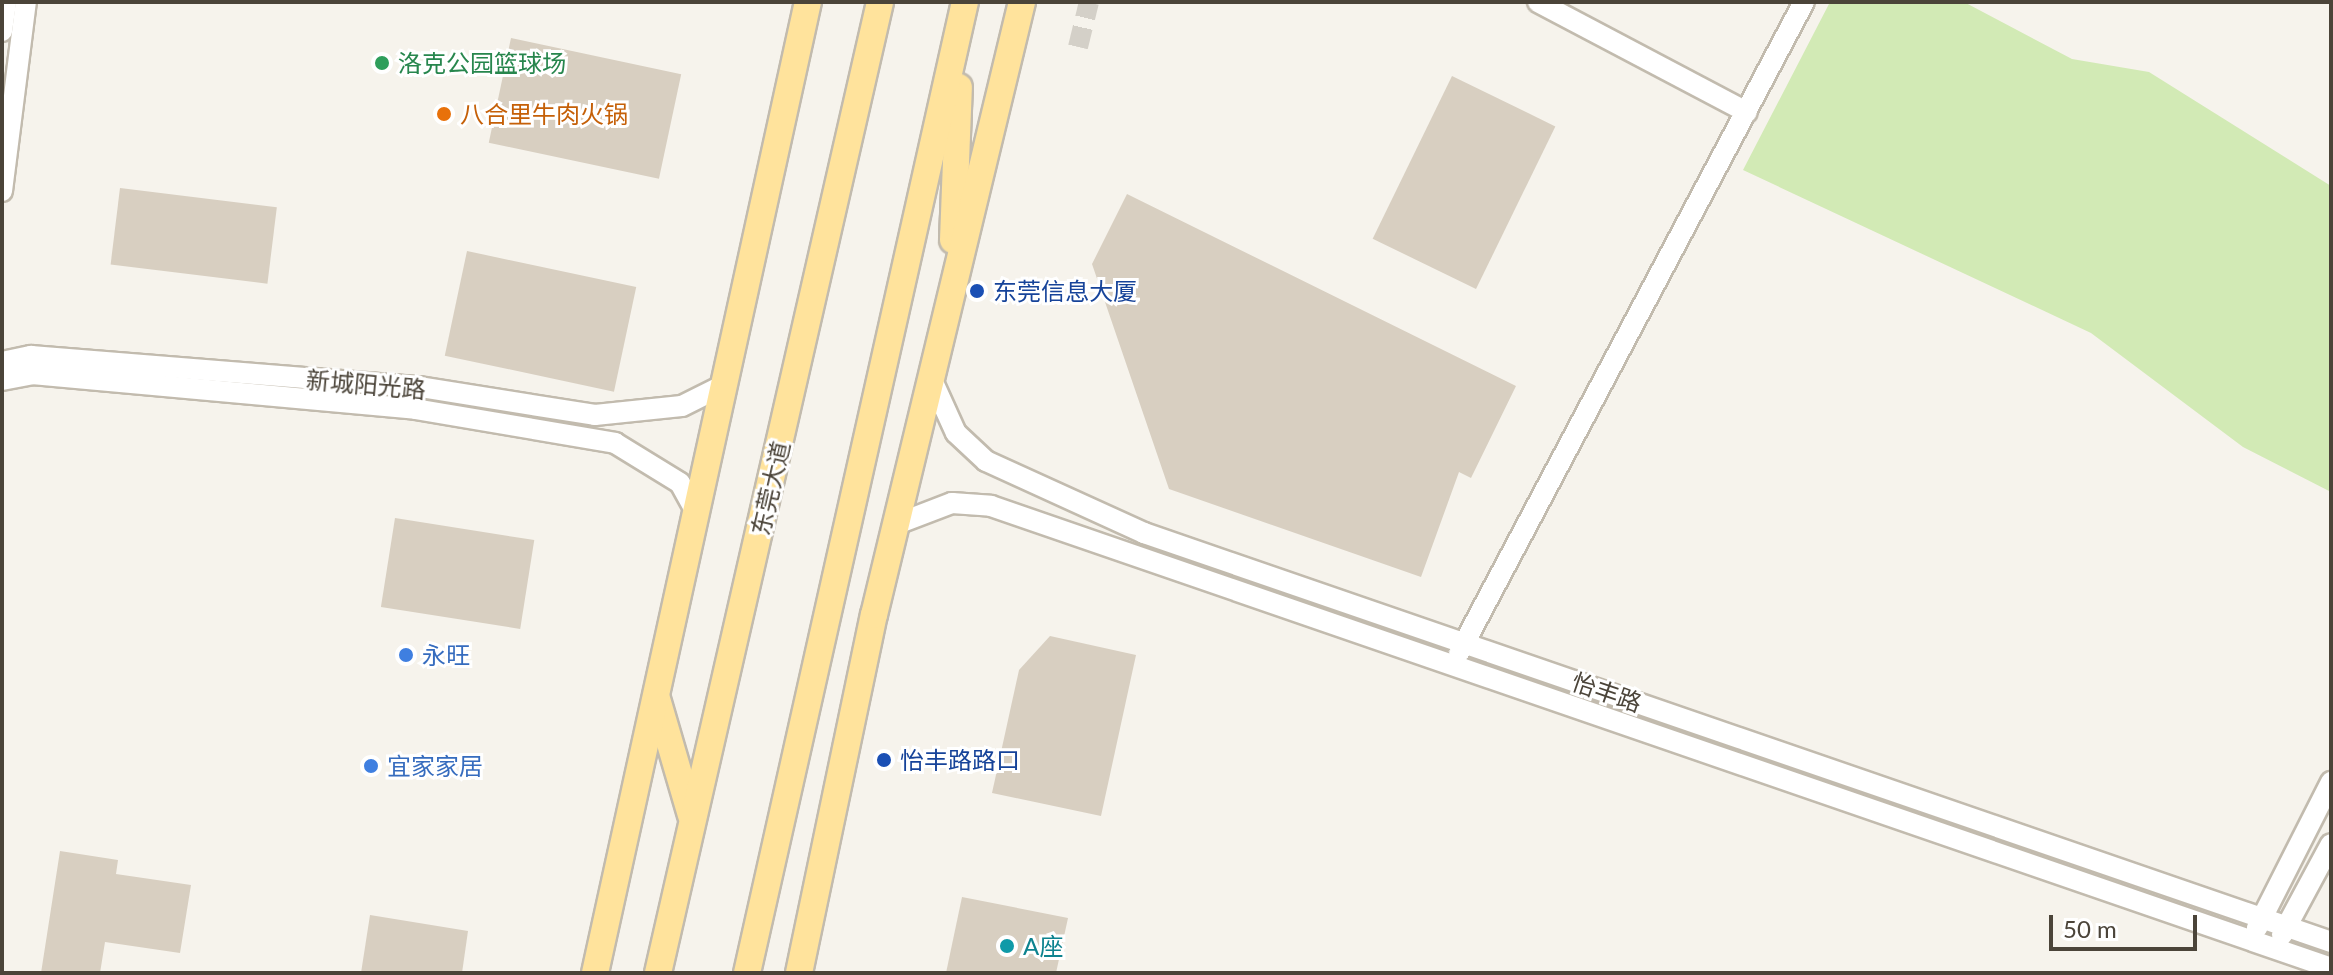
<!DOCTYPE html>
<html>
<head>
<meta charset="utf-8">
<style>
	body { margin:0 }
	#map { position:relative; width:2333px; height:975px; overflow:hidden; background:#f6f3ec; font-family:Lato,"Noto Sans SC",sans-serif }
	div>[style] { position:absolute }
	.green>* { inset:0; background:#d2eab5 }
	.building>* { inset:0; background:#d8cfc1; transform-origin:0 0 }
	.minor-tunnel>* { height:20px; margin-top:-10px; transform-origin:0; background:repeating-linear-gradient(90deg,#d4d0c8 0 20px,transparent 0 30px) }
	.roads { filter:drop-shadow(2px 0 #c2bbae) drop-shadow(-2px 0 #c2bbae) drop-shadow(0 2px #c2bbae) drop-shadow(0 -2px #c2bbae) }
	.minor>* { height:20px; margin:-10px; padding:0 10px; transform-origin:10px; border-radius:10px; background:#fff }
	.major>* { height:26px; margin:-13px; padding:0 13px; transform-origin:13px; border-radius:13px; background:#ffe39c }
	.dots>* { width:22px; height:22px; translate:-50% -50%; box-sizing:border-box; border:4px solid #fff; border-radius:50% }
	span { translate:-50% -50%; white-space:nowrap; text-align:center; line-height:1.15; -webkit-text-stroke:6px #fff; paint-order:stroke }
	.leisure-label { font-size:24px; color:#27864d }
	.left { translate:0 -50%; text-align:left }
	.food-label { font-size:24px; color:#c56008 }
	.transit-label { font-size:24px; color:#164399 }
	.street-label { font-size:24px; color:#4b4439 }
	.shop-label { font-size:24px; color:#366cbe }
	.culture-label { font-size:24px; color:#0d838f }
	.frame { position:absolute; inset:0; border:4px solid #4b4439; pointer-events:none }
	.scale { position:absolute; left:2049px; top:915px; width:148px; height:36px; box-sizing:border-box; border:4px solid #4b4439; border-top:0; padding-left:10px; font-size:24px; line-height:28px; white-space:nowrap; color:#4b4439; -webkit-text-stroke:6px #fff; paint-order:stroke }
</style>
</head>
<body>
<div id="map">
	<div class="green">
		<i style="clip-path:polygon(1830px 2px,1964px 2px,2072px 59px,2149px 72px,2331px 186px,2331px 492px,2243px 447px,2091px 333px,1743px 170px)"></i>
	</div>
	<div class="building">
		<i style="left:511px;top:38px;width:174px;height:107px;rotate:12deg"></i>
		<i style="left:1452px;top:76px;width:115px;height:181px;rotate:26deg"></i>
		<i style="left:120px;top:188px;width:158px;height:77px;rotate:7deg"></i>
		<i style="clip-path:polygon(1127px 194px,1516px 386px,1471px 478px,1459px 472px,1421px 577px,1169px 489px,1092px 264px)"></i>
		<i style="left:467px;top:251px;width:173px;height:107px;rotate:12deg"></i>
		<i style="left:395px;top:518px;width:141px;height:90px;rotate:9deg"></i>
		<i style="clip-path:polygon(1050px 636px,1136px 655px,1101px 816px,992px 793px,1019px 670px)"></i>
		<i style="clip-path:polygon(60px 851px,118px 860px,116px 874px,191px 885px,180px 953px,105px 942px,100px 973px,41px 973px)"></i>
		<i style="clip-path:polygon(962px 897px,1068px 918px,1056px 973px,946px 973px)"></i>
		<i style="clip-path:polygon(370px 915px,468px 931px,462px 973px,361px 973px)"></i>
	</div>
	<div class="minor-tunnel">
		<i style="left:1078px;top:47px;width:46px;rotate:-76.3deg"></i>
	</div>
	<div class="roads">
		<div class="minor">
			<i style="left:1538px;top:2px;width:236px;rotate:27.8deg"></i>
			<i style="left:2px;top:31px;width:29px;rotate:-82deg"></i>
			<i style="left:2px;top:191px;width:191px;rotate:-82.8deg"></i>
			<i style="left:2px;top:362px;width:30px;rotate:-12deg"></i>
			<i style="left:31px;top:356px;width:390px;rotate:4.6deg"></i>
			<i style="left:420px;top:387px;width:177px;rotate:9.1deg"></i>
			<i style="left:595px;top:415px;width:87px;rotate:-5.9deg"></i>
			<i style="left:682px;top:406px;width:47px;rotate:-26.6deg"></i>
			<i style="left:931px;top:378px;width:60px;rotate:65.6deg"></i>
			<i style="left:956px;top:433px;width:41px;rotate:43deg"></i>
			<i style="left:986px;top:461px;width:174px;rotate:24.5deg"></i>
			<i style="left:1144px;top:533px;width:1255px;rotate:19.01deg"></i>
			<i style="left:2px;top:380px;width:31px;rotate:-11deg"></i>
			<i style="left:32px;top:374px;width:385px;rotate:5.2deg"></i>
			<i style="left:415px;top:409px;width:203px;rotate:9.6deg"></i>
			<i style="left:615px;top:443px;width:76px;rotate:31.6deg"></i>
			<i style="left:680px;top:483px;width:33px;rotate:61deg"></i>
			<i style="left:897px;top:524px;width:59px;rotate:-20.9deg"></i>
			<i style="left:952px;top:503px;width:39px;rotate:4deg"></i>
			<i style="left:991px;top:506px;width:1417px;rotate:19.02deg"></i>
			<i style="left:1459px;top:653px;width:737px;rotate:-62.08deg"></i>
			<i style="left:2257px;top:928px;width:164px;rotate:-63.1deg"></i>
			<i style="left:2282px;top:935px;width:103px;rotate:-61.7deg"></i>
		</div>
		<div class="major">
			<i style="left:953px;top:240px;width:153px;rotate:-87.8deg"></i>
			<i style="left:657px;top:699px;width:121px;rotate:73.7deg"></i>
			<i style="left:595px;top:973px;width:994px;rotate:-77.63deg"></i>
			<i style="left:658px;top:973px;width:996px;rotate:-77.12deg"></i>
			<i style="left:747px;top:973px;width:995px;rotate:-77.35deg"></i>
			<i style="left:799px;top:973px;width:366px;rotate:-78.2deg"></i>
			<i style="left:874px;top:615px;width:631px;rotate:-76.43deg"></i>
		</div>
	</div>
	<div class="dots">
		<i style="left:382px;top:63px;background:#2e9e5b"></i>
		<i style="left:444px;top:114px;background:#e8710a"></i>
		<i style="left:977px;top:291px;background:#1a4fb4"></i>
		<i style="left:406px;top:655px;background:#3f7fe0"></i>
		<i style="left:884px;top:760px;background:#1a4fb4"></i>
		<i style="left:371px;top:766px;background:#3f7fe0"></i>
		<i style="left:1007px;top:946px;background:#0f9aa8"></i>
	</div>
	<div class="leisure-label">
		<span class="left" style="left:398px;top:63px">洛克公园篮球场</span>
	</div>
	<div class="food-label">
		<span class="left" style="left:460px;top:114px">八合里牛肉火锅</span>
	</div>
	<div class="transit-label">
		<span class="left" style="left:993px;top:291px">东莞信息大厦</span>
		<span class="left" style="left:900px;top:760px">怡丰路路口</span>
	</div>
	<div class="street-label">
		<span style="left:366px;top:384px;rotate:5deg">新城阳光路</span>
		<span style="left:770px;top:488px;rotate:-77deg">东莞大道</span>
		<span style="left:1607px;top:692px;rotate:19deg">怡丰路</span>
	</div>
	<div class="shop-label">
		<span class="left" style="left:422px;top:655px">永旺</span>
		<span class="left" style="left:387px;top:766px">宜家家居</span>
	</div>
	<div class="culture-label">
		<span class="left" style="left:1023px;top:946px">A座</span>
	</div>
	<div class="frame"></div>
	<div class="scale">50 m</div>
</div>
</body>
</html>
